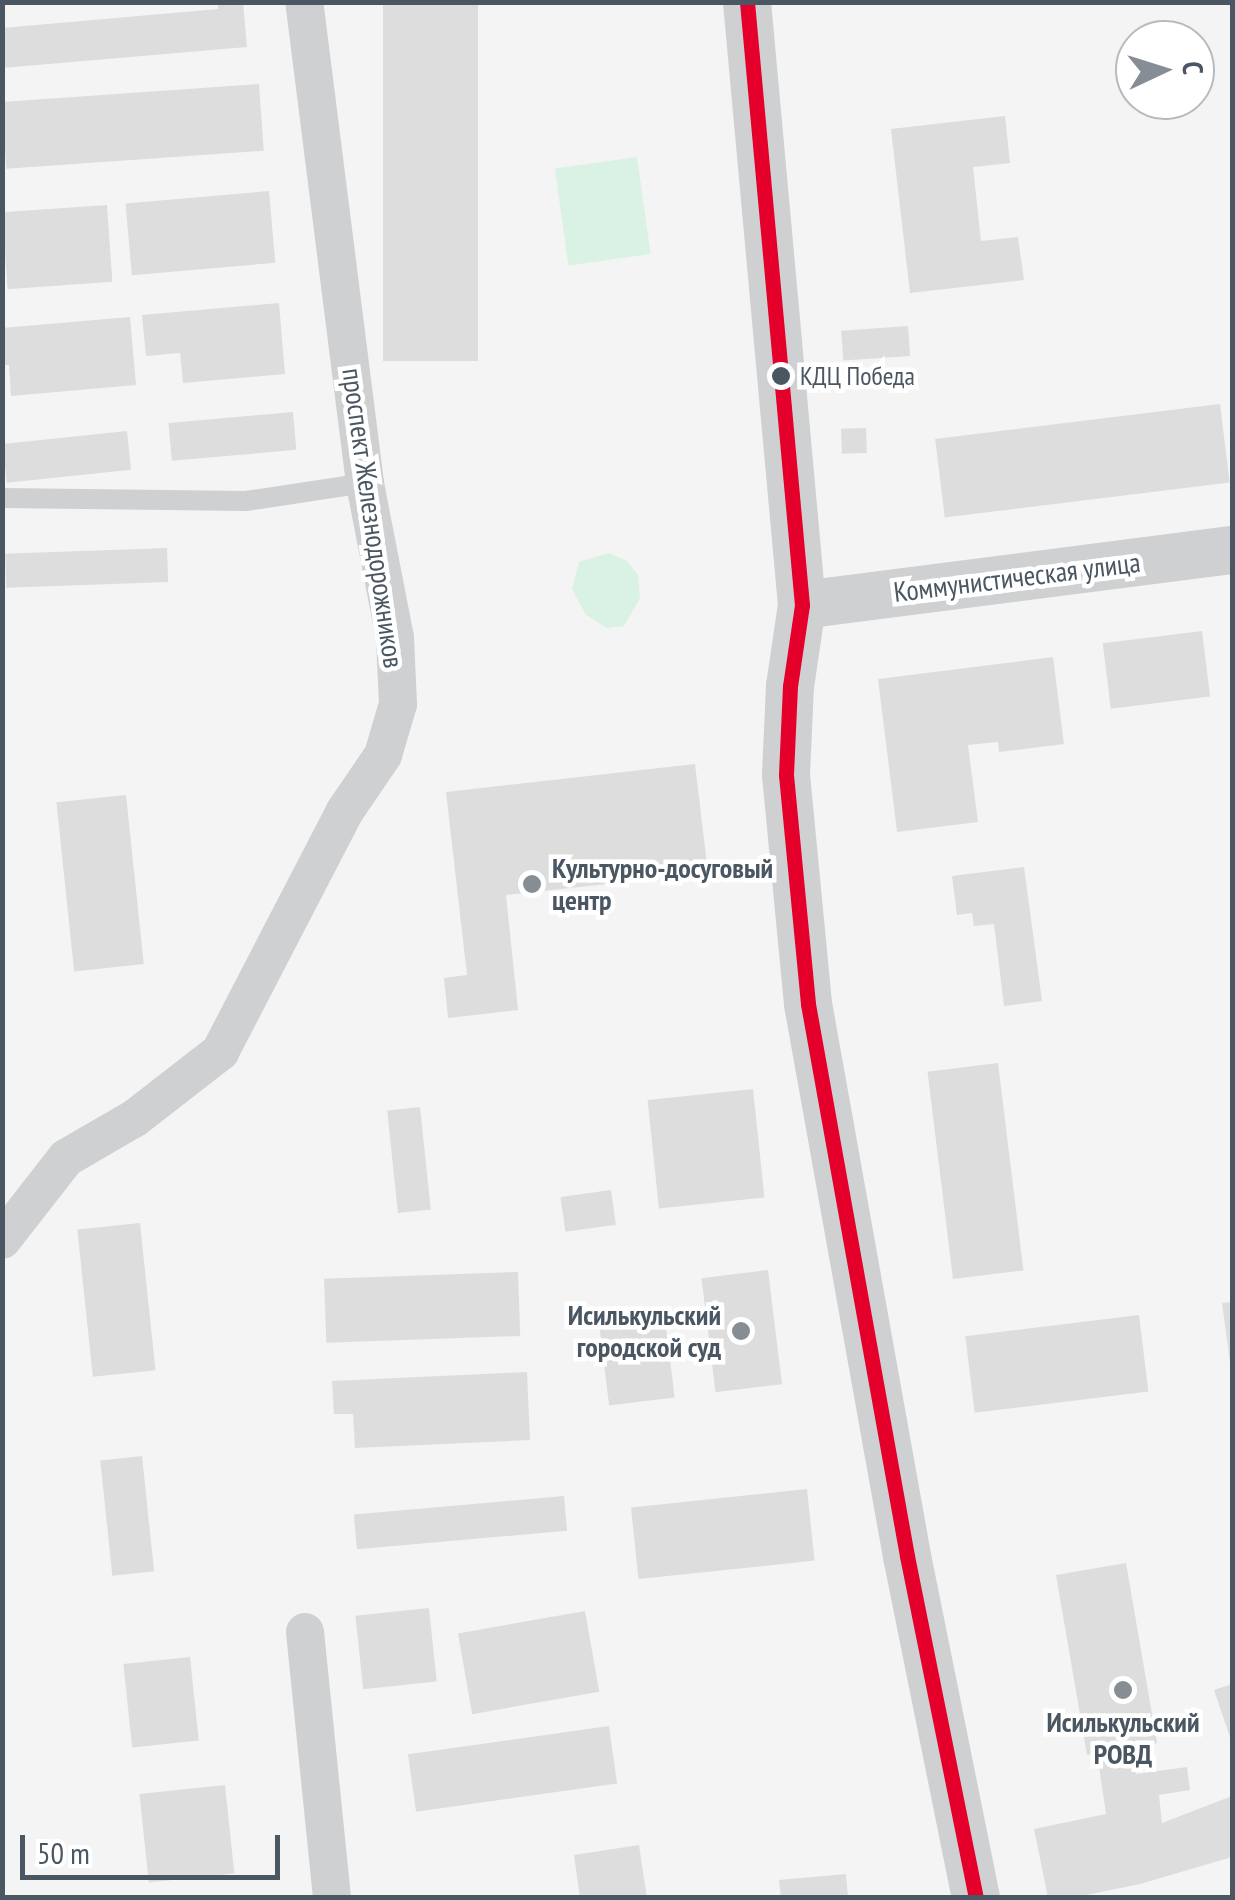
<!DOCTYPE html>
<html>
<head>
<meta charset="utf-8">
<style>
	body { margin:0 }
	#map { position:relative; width:1235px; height:1900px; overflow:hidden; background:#f4f4f4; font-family:"PT Sans Narrow",sans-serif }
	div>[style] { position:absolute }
	.green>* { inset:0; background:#d9f2e3; transform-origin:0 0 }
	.building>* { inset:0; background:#ddddde; transform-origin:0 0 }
	.service>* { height:20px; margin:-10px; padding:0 10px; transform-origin:10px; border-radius:10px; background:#ced0d2 }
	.minor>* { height:38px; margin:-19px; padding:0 19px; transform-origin:19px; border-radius:19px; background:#ced0d2 }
	.tertiary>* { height:48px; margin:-24px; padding:0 24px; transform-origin:24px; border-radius:24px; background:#ced0d2 }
	.bus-1>* { height:15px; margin:-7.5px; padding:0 7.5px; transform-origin:7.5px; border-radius:7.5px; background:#e4002b }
	.dots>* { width:28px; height:28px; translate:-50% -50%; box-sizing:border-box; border:5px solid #fff; border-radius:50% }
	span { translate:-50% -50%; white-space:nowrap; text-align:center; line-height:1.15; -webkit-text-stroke:9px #fff; paint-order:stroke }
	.bus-label { font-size:26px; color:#4a5661 }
	.left { translate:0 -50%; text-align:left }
	.street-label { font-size:28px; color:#4a5661 }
	.poi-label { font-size:28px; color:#4a5661; font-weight:700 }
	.right { translate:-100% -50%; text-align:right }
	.frame { position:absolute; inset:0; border:5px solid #4a5661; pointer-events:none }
	.north { position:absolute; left:1115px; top:20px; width:100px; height:100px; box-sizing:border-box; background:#fff; border:2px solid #b7bbc0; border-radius:50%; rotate:86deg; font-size:28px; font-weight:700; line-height:40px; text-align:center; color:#4a5661 }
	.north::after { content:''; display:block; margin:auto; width:35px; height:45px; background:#868d94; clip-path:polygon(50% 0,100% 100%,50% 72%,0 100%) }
	.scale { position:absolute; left:20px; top:1835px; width:260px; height:45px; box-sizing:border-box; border:5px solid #4a5661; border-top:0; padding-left:12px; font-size:30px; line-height:35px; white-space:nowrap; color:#4a5661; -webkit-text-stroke:8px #fff; paint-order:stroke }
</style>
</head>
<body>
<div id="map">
	<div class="green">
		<i style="left:637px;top:157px;width:98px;height:83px;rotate:82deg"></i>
		<i style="clip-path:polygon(609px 553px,627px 561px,638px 575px,640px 598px,624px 626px,607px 628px,586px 615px,572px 589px,579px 562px)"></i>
	</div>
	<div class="building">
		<i style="clip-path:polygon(218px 2px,243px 2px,247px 47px,2px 68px,2px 28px,218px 9px)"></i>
		<i style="left:383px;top:2px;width:95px;height:359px"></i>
		<i style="left:259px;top:84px;width:67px;height:258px;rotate:86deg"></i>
		<i style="clip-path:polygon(1005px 116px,1010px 163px,973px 167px,981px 241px,1018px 237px,1024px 280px,910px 293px,891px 129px)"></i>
		<i style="left:269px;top:191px;width:72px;height:144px;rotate:85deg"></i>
		<i style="left:107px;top:205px;width:77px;height:105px;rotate:86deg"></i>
		<i style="clip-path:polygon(279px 303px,285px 374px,183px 383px,180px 353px,146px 356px,142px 315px)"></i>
		<i style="clip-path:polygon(130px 317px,136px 385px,11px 396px,9px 365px,2px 365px,2px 328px)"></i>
		<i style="left:908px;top:326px;width:30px;height:67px;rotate:86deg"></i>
		<i style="left:1220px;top:404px;width:79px;height:287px;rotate:83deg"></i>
		<i style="left:293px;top:412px;width:38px;height:125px;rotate:85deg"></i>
		<i style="left:866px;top:428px;width:25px;height:25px;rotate:88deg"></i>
		<i style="left:127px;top:431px;width:39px;height:125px;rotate:84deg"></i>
		<i style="left:167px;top:548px;width:34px;height:162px;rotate:88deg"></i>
		<i style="left:1202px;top:631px;width:66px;height:100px;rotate:83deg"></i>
		<i style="clip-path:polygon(1053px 657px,1064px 744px,999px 752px,998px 742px,968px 745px,978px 822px,897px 832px,878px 679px)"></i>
		<i style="clip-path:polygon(695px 764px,708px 873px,506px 895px,518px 1010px,448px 1018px,444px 978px,467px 975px,446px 792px)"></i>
		<i style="left:126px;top:795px;width:170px;height:70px;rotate:84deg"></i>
		<i style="clip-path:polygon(1024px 867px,1042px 1001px,1004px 1006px,994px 924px,974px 926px,972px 913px,957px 915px,952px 876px)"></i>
		<i style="left:998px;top:1063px;width:209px;height:71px;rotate:83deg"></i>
		<i style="left:753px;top:1089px;width:109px;height:106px;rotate:84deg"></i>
		<i style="left:420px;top:1107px;width:103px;height:33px;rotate:84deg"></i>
		<i style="left:611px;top:1190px;width:35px;height:51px;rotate:82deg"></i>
		<i style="left:140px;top:1223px;width:148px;height:63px;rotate:84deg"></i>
		<i style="left:768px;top:1270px;width:115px;height:67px;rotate:83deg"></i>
		<i style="left:518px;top:1272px;width:64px;height:194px;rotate:88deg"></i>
		<i style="clip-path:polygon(1232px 1302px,1232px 1362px,1230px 1362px,1222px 1303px)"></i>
		<i style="left:1139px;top:1315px;width:77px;height:175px;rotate:83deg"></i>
		<i style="left:665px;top:1319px;width:79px;height:66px;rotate:83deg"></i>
		<i style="clip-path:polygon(527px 1372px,530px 1440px,355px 1448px,353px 1414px,334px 1414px,332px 1381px)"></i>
		<i style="left:142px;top:1456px;width:116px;height:42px;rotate:84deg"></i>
		<i style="left:807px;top:1489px;width:72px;height:177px;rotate:84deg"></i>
		<i style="left:564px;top:1496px;width:35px;height:211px;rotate:85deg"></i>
		<i style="clip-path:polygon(1126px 1563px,1157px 1743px,1131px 1747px,1136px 1774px,1187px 1767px,1190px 1790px,1159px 1795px,1162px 1823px,1232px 1796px,1232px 1857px,1140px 1884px,1072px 1898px,1048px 1898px,1034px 1829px,1106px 1814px,1097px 1753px,1087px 1755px,1056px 1575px)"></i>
		<i style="left:429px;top:1608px;width:74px;height:74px;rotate:84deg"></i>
		<i style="left:585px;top:1611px;width:82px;height:129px;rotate:80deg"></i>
		<i style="left:190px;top:1657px;width:84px;height:67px;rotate:84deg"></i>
		<i style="clip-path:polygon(1232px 1684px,1232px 1743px,1214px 1690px)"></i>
		<i style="left:609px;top:1726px;width:58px;height:203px;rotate:82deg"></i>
		<i style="left:225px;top:1785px;width:89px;height:86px;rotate:84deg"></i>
		<i style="clip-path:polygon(639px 1845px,647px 1898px,580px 1898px,574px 1855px)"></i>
		<i style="clip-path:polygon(846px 1874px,848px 1898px,781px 1898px,779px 1880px)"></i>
	</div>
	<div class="service">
		<i style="left:2px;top:498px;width:244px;rotate:0.7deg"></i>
		<i style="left:246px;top:501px;width:120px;rotate:-8.6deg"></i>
	</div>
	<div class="minor">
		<i style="left:2px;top:1240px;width:104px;rotate:-52deg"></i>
		<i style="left:66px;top:1158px;width:80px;rotate:-30.1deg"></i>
		<i style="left:135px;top:1118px;width:108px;rotate:-37.8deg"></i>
		<i style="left:220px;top:1052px;width:271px;rotate:-62.6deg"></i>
		<i style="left:345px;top:811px;width:68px;rotate:-55.8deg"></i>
		<i style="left:383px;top:755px;width:53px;rotate:-73.6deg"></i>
		<i style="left:398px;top:704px;width:66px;rotate:-92.6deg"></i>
		<i style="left:395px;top:638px;width:158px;rotate:-101deg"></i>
		<i style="left:365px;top:483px;width:485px;rotate:-97.2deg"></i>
		<i style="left:305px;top:1632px;width:267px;rotate:84.2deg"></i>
	</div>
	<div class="tertiary">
		<i style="left:747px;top:2px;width:606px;rotate:84.79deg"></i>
		<i style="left:802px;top:605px;width:82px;rotate:98.4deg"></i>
		<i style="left:790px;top:686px;width:89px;rotate:92.6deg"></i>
		<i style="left:786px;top:775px;width:230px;rotate:84.5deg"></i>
		<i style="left:808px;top:1004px;width:561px;rotate:79.83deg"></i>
		<i style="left:907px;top:1556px;width:349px;rotate:78.6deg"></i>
		<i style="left:802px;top:605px;width:434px;rotate:-7.3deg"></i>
	</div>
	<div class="bus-1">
		<i style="left:747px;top:2px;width:606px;rotate:84.79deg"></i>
		<i style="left:802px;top:605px;width:82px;rotate:98.4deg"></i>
		<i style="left:790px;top:686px;width:89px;rotate:92.6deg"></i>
		<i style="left:786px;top:775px;width:230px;rotate:84.5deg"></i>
		<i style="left:808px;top:1004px;width:561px;rotate:79.83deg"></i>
		<i style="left:907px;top:1556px;width:349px;rotate:78.6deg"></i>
	</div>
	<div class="dots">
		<i style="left:781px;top:376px;background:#4a5661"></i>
		<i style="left:532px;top:884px;background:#868d94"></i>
		<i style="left:741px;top:1331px;background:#868d94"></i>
		<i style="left:1123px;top:1690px;background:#868d94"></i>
	</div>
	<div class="bus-label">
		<span class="left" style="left:800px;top:376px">КДЦ Победа</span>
	</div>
	<div class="street-label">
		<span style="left:373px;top:518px;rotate:82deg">проспект Железнодорожников</span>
		<span style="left:1017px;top:577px;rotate:-7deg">Коммунистическая улица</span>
	</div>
	<div class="poi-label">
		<span class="left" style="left:552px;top:884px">Культурно-досуговый<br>центр</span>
		<span class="right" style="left:721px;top:1331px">Исилькульский<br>городской суд</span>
		<span style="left:1123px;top:1738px">Исилькульский<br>РОВД</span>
	</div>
	<div class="frame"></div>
	<div class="north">С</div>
	<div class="scale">50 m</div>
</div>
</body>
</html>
